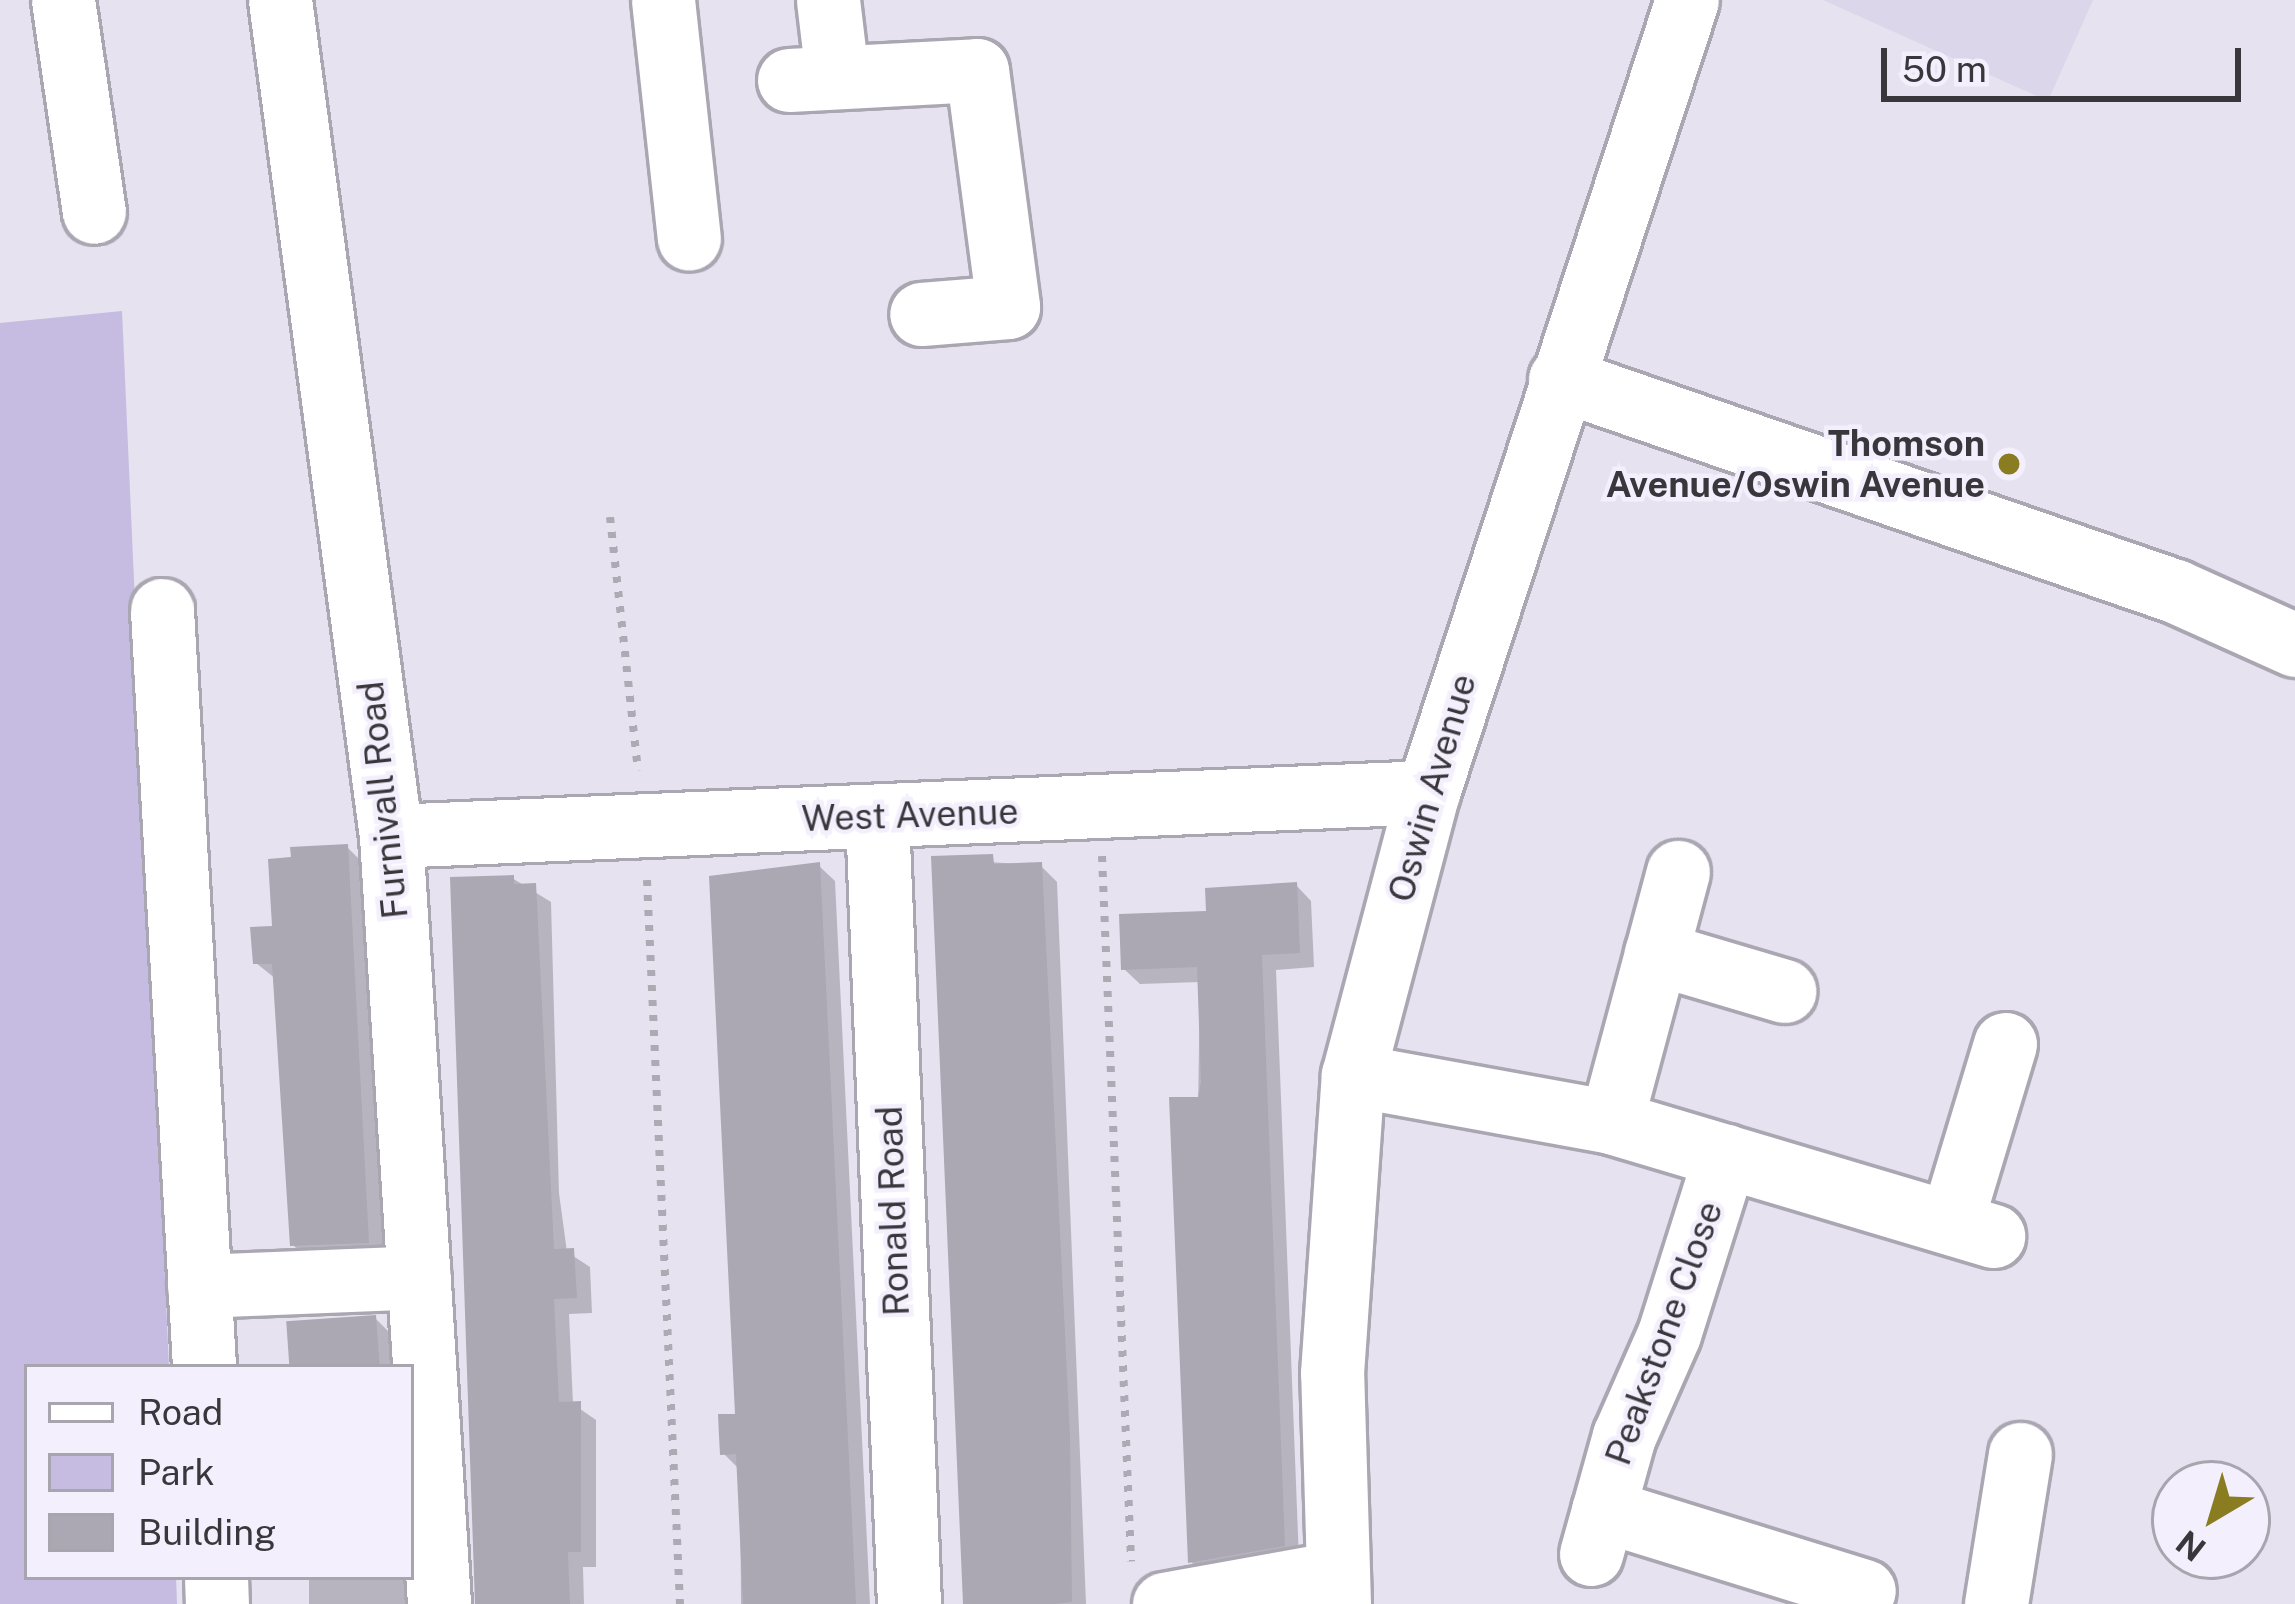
<!DOCTYPE html>
<html>
<head>
<meta charset="utf-8">
<style>
	body { margin:0 }
	#map { position:relative; width:2295px; height:1604px; overflow:hidden; background:#e6e2ef; font-family:"Public Sans",sans-serif }
	div>[style] { position:absolute }
	.built>* { inset:0; background:#dbd6e9 }
	.green>* { inset:0; background:#c6bbe0 }
	.shadow>* { inset:0; background:#0003; transform-origin:0 0 }
	.building>* { inset:0; background:#aba7b3; transform-origin:0 0 }
	.path>* { height:8px; margin-top:-4px; transform-origin:0; background:repeating-linear-gradient(90deg,#adaab4 0 6px,transparent 0 15px) }
	.roads { filter:drop-shadow(3px 0 #aaa6b2) drop-shadow(-3px 0 #aaa6b2) drop-shadow(0 3px #aaa6b2) drop-shadow(0 -3px #aaa6b2) }
	.minor>* { height:63px; margin:-31.5px; padding:0 31.5px; transform-origin:31.5px; border-radius:31.5px; background:#fff }
	.dots>* { width:33px; height:33px; translate:-50% -50%; box-sizing:border-box; border:6px solid #f3effc; border-radius:50% }
	span { translate:-50% -50%; white-space:nowrap; text-align:center; line-height:1.15; -webkit-text-stroke:9px #f3effc; paint-order:stroke }
	.poi-label { font-size:36px; color:#39373c; font-weight:700 }
	.right { translate:-100% -50%; text-align:right }
	.street-label { font-size:36px; color:#39373c }
	.legend { position:absolute; left:24px; top:1364px; width:390px; height:216px; box-sizing:border-box; background:#f3effc; border:3px solid #a9a5af; margin:0; padding:15px 21px; list-style:none; font-size:36px; color:#39373c }
	.legend li { display:flex; align-items:center; gap:24px; height:60px }
	.legend b { width:60px; border:3px solid #a9a5af }
	.north { position:absolute; left:2151px; top:1460px; width:120px; height:120px; box-sizing:border-box; background:#f3effc; border:3px solid #a9a5af; border-radius:50%; rotate:218deg; font-size:33px; font-weight:700; line-height:48px; text-align:center; color:#39373c }
	.north::after { content:''; display:block; margin:auto; width:42px; height:54px; background:#8a7c21; clip-path:polygon(50% 0,100% 100%,50% 72%,0 100%) }
	.scale { position:absolute; left:1881px; top:48px; width:360px; height:54px; box-sizing:border-box; border:6px solid #39373c; border-top:0; padding-left:15px; font-size:36px; line-height:42px; white-space:nowrap; color:#39373c; -webkit-text-stroke:9px #f3effc; paint-order:stroke }
</style>
</head>
<body>
<div id="map">
	<div class="built">
		<i style="clip-path:polygon(1823px 0,2093px 0,2048px 101px)"></i>
	</div>
	<div class="green">
		<i style="clip-path:polygon(122px 311px,169px 1367px,27px 1367px,27px 1577px,176px 1577px,177px 1604px,0 1604px,0 323px)"></i>
	</div>
	<div class="shadow">
		<i style="clip-path:polygon(347px 847px,363px 863px,384px 1258px,309px 1261px,293px 1245px,276px 979px,256px 963px,275px 929px)"></i>
		<i style="clip-path:polygon(934px 859px,1040px 865px,1057px 882px,1086px 1604px,966px 1604px)"></i>
		<i style="clip-path:polygon(818px 865px,835px 881px,870px 1604px,741px 1604px,740px 1470px,723px 1453px,738px 1417px)"></i>
		<i style="clip-path:polygon(512px 878px,551px 902px,559px 1193px,567px 1252px,590px 1267px,592px 1313px,569px 1314px,573px 1404px,596px 1420px,596px 1567px,583px 1567px,584px 1604px,478px 1604px)"></i>
		<i style="clip-path:polygon(1296px 885px,1311px 901px,1314px 967px,1276px 970px,1299px 1560px,1207px 1577px,1191px 1562px,1200px 982px,1140px 984px,1124px 969px,1209px 914px)"></i>
		<i style="clip-path:polygon(375px 1318px,391px 1334px,393px 1367px,293px 1367px)"></i>
		<i style="left:309px;top:1577px;width:97px;height:27px"></i>
	</div>
	<div class="building">
		<i style="clip-path:polygon(348px 844px,369px 1243px,290px 1246px,272px 964px,253px 964px,250px 927px,272px 926px,268px 859px,291px 857px,290px 847px)"></i>
		<i style="clip-path:polygon(993px 854px,994px 864px,1042px 862px,1070px 1437px,1072px 1602px,1054px 1604px,963px 1604px,931px 856px)"></i>
		<i style="clip-path:polygon(820px 862px,856px 1604px,743px 1604px,736px 1454px,720px 1455px,719px 1436px,718px 1414px,735px 1414px,709px 876px)"></i>
		<i style="clip-path:polygon(514px 875px,514px 884px,536px 883px,554px 1249px,574px 1248px,577px 1298px,554px 1299px,559px 1402px,581px 1401px,581px 1552px,568px 1552px,570px 1604px,475px 1604px,450px 877px)"></i>
		<i style="clip-path:polygon(1297px 882px,1300px 953px,1262px 955px,1285px 1546px,1188px 1563px,1169px 1097px,1198px 1097px,1201px 1082px,1197px 967px,1121px 970px,1119px 914px,1206px 911px,1205px 888px)"></i>
		<i style="left:376px;top:1315px;width:52px;height:90px;rotate:86deg"></i>
	</div>
	<div class="path">
		<i style="left:610px;top:517px;width:255px;rotate:83.7deg"></i>
		<i style="left:1102px;top:856px;width:706px;rotate:87.64deg"></i>
		<i style="left:647px;top:880px;width:725px;rotate:87.39deg"></i>
	</div>
	<div class="roads">
		<div class="minor">
			<i style="left:63px;top:0;width:214px;rotate:81.7deg"></i>
			<i style="left:280px;top:0;width:843px;rotate:82.44deg"></i>
			<i style="left:391px;top:836px;width:769px;rotate:86.42deg"></i>
			<i style="left:663px;top:0;width:240px;rotate:83.8deg"></i>
			<i style="left:828px;top:0;width:76px;rotate:83.2deg"></i>
			<i style="left:789px;top:80px;width:188px;rotate:-3deg"></i>
			<i style="left:977px;top:70px;width:239px;rotate:82.5deg"></i>
			<i style="left:1008px;top:307px;width:87px;rotate:175.4deg"></i>
			<i style="left:1560px;top:379px;width:651px;rotate:19.02deg"></i>
			<i style="left:2175px;top:591px;width:132px;rotate:24.2deg"></i>
			<i style="left:162px;top:610px;width:758px;rotate:86.82deg"></i>
			<i style="left:877px;top:817px;width:788px;rotate:87.67deg"></i>
			<i style="left:391px;top:836px;width:1038px;rotate:-2.43deg"></i>
			<i style="left:1656px;top:953px;width:134px;rotate:16.5deg"></i>
			<i style="left:1353px;top:1075px;width:262px;rotate:10.3deg"></i>
			<i style="left:1611px;top:1122px;width:399px;rotate:16.6deg"></i>
			<i style="left:1611px;top:1122px;width:259px;rotate:-75deg"></i>
			<i style="left:1951px;top:1223px;width:187px;rotate:-73.2deg"></i>
			<i style="left:199px;top:1286px;width:220px;rotate:-2.3deg"></i>
			<i style="left:1603px;top:1510px;width:273px;rotate:17.2deg"></i>
			<i style="left:1591px;top:1554px;width:123px;rotate:-74.4deg"></i>
			<i style="left:1624px;top:1436px;width:111px;rotate:-66.2deg"></i>
			<i style="left:1669px;top:1334px;width:187px;rotate:-72.5deg"></i>
			<i style="left:216px;top:1577px;width:27px;rotate:88deg"></i>
			<i style="left:1164px;top:1604px;width:176px;rotate:-10.2deg"></i>
			<i style="left:1339px;top:1604px;width:231px;rotate:-91.7deg"></i>
			<i style="left:1332px;top:1373px;width:299px;rotate:-86deg"></i>
			<i style="left:1353px;top:1075px;width:293px;rotate:-75.2deg"></i>
			<i style="left:1428px;top:792px;width:833px;rotate:-71.89deg"></i>
			<i style="left:1996px;top:1604px;width:152px;rotate:-80.9deg"></i>
		</div>
	</div>
	<div class="dots">
		<i style="left:2009px;top:464px;background:#8a7c21"></i>
	</div>
	<div class="poi-label">
		<span class="right" style="left:1985px;top:464px">Thomson<br>Avenue/Oswin Avenue</span>
	</div>
	<div class="street-label">
		<span style="left:1432px;top:788px;rotate:-74deg">Oswin Avenue</span>
		<span style="left:383px;top:800px;rotate:-96deg">Furnivall Road</span>
		<span style="left:910px;top:815px;rotate:-2deg">West Avenue</span>
		<span style="left:893px;top:1211px;rotate:-92deg">Ronald Road</span>
		<span style="left:1664px;top:1333px;rotate:-70deg">Peakstone Close</span>
	</div>
	<ul class="legend">
	<li><b style="height:15px;background:#fff"></b>Road</li>
	<li><b style="height:33px;background:#c6bbe0"></b>Park</li>
	<li><b style="height:33px;background:#aba7b3"></b>Building</li>
	</ul>
	<div class="north">N</div>
	<div class="scale">50 m</div>
</div>
</body>
</html>
